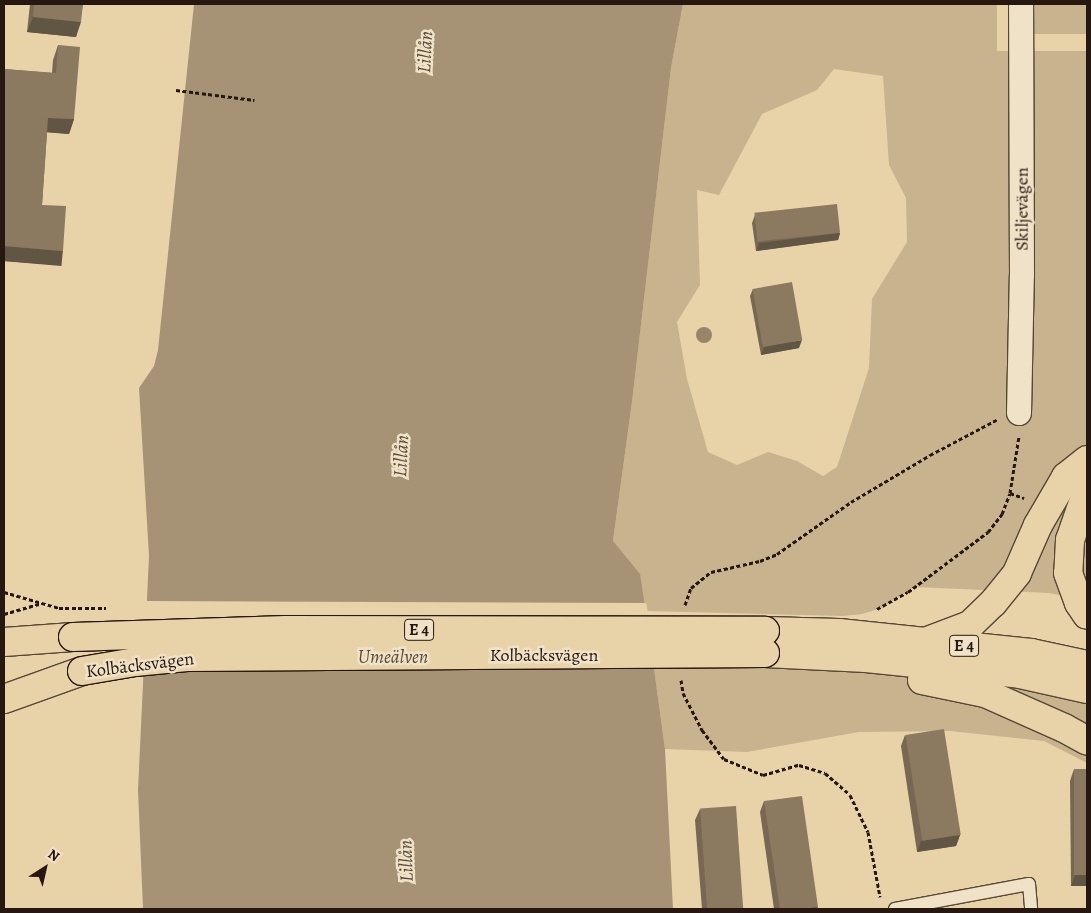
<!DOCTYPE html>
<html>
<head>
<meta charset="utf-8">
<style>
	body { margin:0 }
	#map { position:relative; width:1091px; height:913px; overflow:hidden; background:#e8d3a8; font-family:Alegreya,serif }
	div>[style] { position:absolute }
	.green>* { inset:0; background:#c7b38e; transform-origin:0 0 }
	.water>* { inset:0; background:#a69375 }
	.pier>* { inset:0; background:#e8d3a8 }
	.path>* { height:3px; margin-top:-1.5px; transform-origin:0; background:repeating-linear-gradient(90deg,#261811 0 4px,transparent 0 6.5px) }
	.roads { filter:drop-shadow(1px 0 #564737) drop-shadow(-1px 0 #564737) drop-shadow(0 1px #564737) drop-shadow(0 -1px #564737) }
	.lane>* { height:12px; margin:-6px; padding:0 6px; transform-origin:6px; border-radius:6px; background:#f0e2c6 }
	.street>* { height:24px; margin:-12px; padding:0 12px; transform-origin:12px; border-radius:12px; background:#f0e2c6 }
	.highway>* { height:28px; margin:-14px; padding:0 14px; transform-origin:14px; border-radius:14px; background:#e8d3a8 }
	.path-bridge>* { height:3px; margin-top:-1.5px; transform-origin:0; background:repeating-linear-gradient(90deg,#261811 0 4px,transparent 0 6.5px) }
	.bridges { filter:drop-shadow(1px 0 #261811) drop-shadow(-1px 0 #261811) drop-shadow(0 1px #261811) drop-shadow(0 -1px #261811) }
	.highway-bridge>* { height:28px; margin:-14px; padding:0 14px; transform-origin:14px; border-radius:14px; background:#e8d3a8 }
	.trees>* { width:16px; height:16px; margin:-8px; border-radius:50%; background:#988569 }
	.wall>* { inset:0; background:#786853 }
	.shaded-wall>* { inset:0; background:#615543; transform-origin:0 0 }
	.building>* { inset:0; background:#8b7960; transform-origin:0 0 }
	span { translate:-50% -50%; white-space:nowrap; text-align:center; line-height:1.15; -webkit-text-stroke:5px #f0e2c6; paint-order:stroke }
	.shield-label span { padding:1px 4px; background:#f0e2c6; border:1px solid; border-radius:4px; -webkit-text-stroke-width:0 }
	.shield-label { font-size:16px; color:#261811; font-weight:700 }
	.street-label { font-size:18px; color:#261811 }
	.water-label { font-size:19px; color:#594939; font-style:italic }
	.frame { position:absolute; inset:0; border:5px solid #261811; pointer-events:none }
	.north { position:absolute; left:20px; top:843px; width:50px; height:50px; -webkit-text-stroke:4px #f0e2c6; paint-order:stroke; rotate:35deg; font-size:14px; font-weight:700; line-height:20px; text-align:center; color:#261811 }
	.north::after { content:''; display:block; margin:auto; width:18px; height:22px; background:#261811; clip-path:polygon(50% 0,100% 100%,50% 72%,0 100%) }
</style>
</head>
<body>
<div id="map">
	<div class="green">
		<i style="clip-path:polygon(evenodd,683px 4px,997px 4px,997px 51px,1087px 51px,1087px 601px,1049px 593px,915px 587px,882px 608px,862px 614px,842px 616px,645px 611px,613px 541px,632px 402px,671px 68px,683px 4px,834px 69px,883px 76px,889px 165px,906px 198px,907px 242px,872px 299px,869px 368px,837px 467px,823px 476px,797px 461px,768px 452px,737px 465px,708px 452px,687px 379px,677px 322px,700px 285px,697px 190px,719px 195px,762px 114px,817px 90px,834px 69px)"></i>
		<i style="left:1034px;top:4px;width:53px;height:30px"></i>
		<i style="clip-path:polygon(649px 632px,1087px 688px,1087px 763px,1044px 741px,950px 731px,859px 732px,747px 752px,665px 749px)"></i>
	</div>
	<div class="water">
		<i style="clip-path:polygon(194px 4px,683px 4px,671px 68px,632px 402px,613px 541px,640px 574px,649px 632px,665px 749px,673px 909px,143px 909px,138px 790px,149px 556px,139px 388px,154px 366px,158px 350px)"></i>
	</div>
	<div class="pier">
		<i style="clip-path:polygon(144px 601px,646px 603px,652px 632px,139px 674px)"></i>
	</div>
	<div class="path">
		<i style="left:176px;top:90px;width:79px;rotate:7.3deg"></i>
		<i style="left:1010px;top:493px;width:15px;rotate:20deg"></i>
		<i style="left:4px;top:592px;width:57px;rotate:16.2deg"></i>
		<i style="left:685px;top:605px;width:18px;rotate:-71deg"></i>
		<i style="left:691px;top:588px;width:26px;rotate:-39deg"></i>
		<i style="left:711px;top:572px;width:50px;rotate:-12.7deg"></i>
		<i style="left:760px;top:561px;width:18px;rotate:-22deg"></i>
		<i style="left:777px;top:554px;width:90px;rotate:-35.1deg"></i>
		<i style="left:851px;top:502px;width:92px;rotate:-30.7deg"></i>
		<i style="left:930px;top:455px;width:77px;rotate:-27.9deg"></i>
		<i style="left:877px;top:609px;width:35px;rotate:-29deg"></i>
		<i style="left:908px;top:592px;width:100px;rotate:-36.9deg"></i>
		<i style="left:988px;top:532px;width:23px;rotate:-52deg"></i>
		<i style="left:1002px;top:514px;width:22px;rotate:-69deg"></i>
		<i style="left:1010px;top:493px;width:58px;rotate:-81deg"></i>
		<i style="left:4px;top:614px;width:37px;rotate:-16deg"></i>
		<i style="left:681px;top:680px;width:13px;rotate:81deg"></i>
		<i style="left:683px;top:693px;width:42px;rotate:62.8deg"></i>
		<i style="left:702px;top:730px;width:36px;rotate:53deg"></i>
		<i style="left:724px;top:759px;width:42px;rotate:22.3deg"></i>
		<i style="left:763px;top:775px;width:37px;rotate:-16deg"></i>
		<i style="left:799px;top:765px;width:27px;rotate:17deg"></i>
		<i style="left:825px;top:773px;width:33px;rotate:41deg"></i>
		<i style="left:850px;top:795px;width:41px;rotate:64.1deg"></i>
		<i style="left:868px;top:832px;width:66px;rotate:79.5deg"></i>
	</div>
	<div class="roads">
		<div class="lane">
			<i style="left:895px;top:909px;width:136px;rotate:-10.6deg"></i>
			<i style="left:1029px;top:884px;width:25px;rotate:85deg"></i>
		</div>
		<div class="street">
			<i style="left:1019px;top:413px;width:138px;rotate:-88.8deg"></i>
			<i style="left:1022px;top:275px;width:271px;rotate:-90.2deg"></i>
		</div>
		<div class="highway">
			<i style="left:1087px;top:491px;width:52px;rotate:109.1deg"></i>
			<i style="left:1070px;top:540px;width:33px;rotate:93deg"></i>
			<i style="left:1068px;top:573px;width:32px;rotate:70deg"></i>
			<i style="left:1079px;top:603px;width:14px;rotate:56deg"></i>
			<i style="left:765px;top:631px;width:74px;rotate:1.5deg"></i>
			<i style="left:839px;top:633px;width:193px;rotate:5.9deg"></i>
			<i style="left:1031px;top:653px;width:57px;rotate:12.1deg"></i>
			<i style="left:930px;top:640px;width:43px;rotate:-20.6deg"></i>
			<i style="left:970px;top:625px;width:32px;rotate:-44deg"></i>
			<i style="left:993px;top:603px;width:38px;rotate:-51deg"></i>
			<i style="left:1017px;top:573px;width:52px;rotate:-66.4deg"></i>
			<i style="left:1038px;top:525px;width:56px;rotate:-59.7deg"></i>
			<i style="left:1066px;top:477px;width:27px;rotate:-39deg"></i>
			<i style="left:4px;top:642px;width:69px;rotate:-4.1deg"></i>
			<i style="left:765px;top:653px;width:101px;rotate:2.8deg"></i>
			<i style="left:866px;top:658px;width:155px;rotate:5.9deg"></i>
			<i style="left:1020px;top:674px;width:69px;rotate:12.6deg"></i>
			<i style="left:922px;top:680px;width:64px;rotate:11.7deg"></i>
			<i style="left:985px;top:693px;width:86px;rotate:23.9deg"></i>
			<i style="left:1064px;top:728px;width:26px;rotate:29deg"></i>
			<i style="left:4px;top:699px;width:83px;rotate:-19.7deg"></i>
		</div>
	</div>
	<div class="path-bridge">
		<i style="left:59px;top:608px;width:47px"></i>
	</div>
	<div class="bridges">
		<div class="highway-bridge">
			<i style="left:73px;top:637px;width:213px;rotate:-1.9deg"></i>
			<i style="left:286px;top:630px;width:479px;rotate:0.1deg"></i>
			<i style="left:82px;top:671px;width:54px;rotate:-9.6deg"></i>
			<i style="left:135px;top:662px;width:52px;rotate:-5.5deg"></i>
			<i style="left:187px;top:657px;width:578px;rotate:-0.4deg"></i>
		</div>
	</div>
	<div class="trees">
		<i style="left:704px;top:335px"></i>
	</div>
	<div class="wall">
		<i style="clip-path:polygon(30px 4px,83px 4px,76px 37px,27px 32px)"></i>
		<i style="clip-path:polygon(58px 45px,74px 119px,69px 134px,47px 132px,42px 205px,63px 251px,58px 265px,4px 261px,4px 69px,52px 73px,53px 60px)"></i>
		<i style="clip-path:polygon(755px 215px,840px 233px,838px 240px,756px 251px,752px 223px)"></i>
		<i style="clip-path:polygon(753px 289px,799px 348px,761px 355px,750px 296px)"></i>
		<i style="clip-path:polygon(905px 735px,960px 835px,956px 846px,917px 852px,901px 746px)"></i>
		<i style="clip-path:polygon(1074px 769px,1087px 769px,1087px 886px,1071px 886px,1070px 781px)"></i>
		<i style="clip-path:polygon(764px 801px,817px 909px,774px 909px,760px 812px)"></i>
		<i style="clip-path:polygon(700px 809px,743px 909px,702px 909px,695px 820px)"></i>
	</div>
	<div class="shaded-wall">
		<i style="clip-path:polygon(33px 17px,81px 22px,76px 37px,27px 32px)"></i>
		<i style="clip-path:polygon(48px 118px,74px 119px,69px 134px,43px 132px)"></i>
		<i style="clip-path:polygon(840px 233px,838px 240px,756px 251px,759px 243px)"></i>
		<i style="left:4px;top:246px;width:59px;height:15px;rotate:5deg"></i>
		<i style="clip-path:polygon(802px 340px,799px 348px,761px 355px,764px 347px)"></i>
		<i style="clip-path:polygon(960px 835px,956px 846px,917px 852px,921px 841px)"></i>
		<i style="clip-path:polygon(1087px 874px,1087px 886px,1071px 886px,1075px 875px)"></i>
		<i style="clip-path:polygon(818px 907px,817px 909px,800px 909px)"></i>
	</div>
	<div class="building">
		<i style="clip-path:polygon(34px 4px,83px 4px,81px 22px,33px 17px)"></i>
		<i style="clip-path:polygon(58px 45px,80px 47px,74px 119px,48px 118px,42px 205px,66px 206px,63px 251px,4px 246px,4px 69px,56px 73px)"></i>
		<i style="left:837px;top:204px;width:29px;height:83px;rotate:84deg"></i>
		<i style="left:792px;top:282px;width:59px;height:40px;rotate:80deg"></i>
		<i style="left:944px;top:729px;width:107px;height:39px;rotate:81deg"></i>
		<i style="left:1074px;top:769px;width:13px;height:106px"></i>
		<i style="clip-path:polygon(802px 796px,818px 907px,800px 909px,780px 909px,764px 801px)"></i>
		<i style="left:736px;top:806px;width:103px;height:36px;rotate:86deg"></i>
	</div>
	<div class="shield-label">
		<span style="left:419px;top:630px">E 4</span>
		<span style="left:964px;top:646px">E 4</span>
	</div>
	<div class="street-label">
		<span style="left:1022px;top:209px;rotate:-90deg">Skiljevägen</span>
		<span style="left:544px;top:655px">Kolbäcksvägen</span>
		<span style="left:140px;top:665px;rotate:-7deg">Kolbäcksvägen</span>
	</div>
	<div class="water-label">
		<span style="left:426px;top:52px;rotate:-87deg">Lillån</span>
		<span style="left:402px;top:456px;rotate:-87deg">Lillån</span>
		<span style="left:393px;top:658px">Umeälven</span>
		<span style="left:407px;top:861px;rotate:-92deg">Lillån</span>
	</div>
	<div class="frame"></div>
	<div class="north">N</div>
</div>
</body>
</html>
